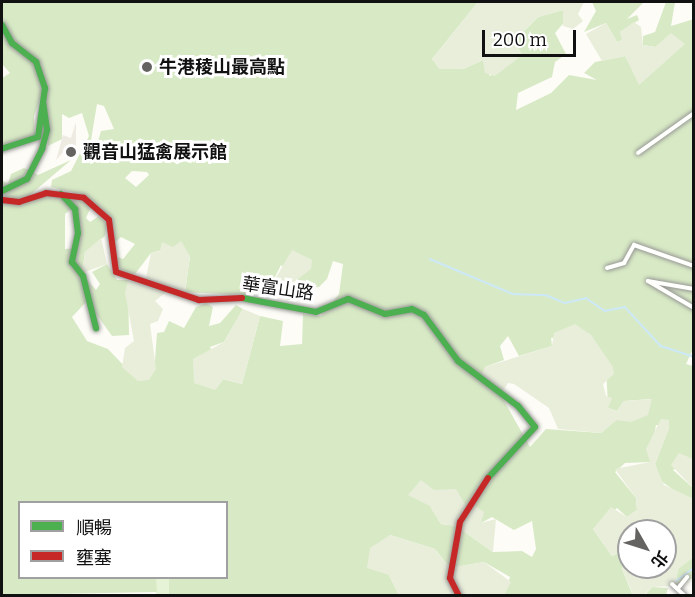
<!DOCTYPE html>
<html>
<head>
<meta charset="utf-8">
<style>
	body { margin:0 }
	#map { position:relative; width:695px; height:597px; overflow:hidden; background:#fdfcf7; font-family:Bitter,"Noto Sans TC",serif }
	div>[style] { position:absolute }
	.green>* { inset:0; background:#e7f3d7; transform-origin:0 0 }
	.forest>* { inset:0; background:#d8eac5 }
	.cemetery>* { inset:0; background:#e9eedb }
	.plaza>* { inset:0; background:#edebe2 }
	.stream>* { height:1.5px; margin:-0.75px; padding:0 0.75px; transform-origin:0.75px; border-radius:0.75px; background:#cde8f7 }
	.roads { filter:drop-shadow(0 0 2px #979795) drop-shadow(0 0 2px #979795) }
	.street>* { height:4px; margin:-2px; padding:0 2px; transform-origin:2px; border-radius:2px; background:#fffffe }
	.fast>* { height:6px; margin:-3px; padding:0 3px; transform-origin:3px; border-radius:3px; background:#4caf50 }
	.jam>* { height:6px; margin:-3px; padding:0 3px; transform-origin:3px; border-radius:3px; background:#c62828 }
	.dots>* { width:16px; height:16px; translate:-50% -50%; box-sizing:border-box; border:3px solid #fff; border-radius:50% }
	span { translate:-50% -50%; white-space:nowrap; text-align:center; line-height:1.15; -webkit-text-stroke:6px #fff; paint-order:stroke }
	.poi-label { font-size:18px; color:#111; font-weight:700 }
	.left { translate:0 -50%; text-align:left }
	.street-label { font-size:18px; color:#111 }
	.frame { position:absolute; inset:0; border:3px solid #111; pointer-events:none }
	.legend { position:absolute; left:18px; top:501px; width:210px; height:78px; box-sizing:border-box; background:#fff; border:2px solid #a0a0a0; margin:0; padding:8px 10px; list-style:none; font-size:18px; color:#111 }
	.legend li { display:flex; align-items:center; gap:12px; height:30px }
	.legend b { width:30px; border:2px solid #a0a0a0 }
	.north { position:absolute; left:617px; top:519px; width:60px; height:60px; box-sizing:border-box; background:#fff; border:2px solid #a0a0a0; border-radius:50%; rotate:129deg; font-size:16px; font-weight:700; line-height:24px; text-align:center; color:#111 }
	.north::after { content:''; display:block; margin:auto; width:21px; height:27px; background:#646362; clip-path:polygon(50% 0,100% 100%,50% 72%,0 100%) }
	.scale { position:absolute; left:482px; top:30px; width:94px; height:27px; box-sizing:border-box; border:3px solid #111; border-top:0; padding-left:8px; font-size:18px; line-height:21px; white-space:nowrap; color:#111; -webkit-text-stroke:4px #fff; paint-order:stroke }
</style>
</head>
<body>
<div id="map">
	<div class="green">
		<div style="left:156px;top:578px;width:13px;height:18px"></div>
	</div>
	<div class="forest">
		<div style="clip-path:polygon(evenodd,2px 2px,478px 2px,432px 59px,463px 69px,483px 60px,490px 76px,522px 55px,514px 41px,538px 17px,563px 10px,567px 19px,555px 33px,566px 54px,555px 62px,552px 77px,518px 93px,516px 110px,551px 93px,569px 75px,597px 80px,584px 73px,595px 62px,625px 56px,637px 73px,655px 47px,643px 45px,643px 36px,655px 32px,666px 2px,675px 2px,671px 26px,694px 19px,694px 347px,686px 364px,693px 366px,694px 459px,673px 470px,693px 488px,693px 499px,690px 502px,661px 481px,655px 464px,669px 428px,656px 425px,650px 462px,625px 463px,615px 472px,636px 498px,637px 510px,627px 517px,617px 508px,593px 529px,612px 556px,629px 548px,622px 569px,633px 596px,504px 595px,510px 577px,484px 562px,450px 568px,435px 549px,390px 535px,389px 575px,399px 595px,169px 595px,169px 578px,226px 578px,226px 502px,20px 502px,20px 578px,156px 578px,157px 592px,2px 595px,2px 180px,8px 184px,11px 174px,24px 168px,38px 175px,71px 160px,23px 201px,45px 195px,74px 197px,75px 193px,51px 187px,52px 180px,71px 171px,89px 136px,82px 113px,69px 118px,62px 114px,62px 139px,48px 146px,45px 85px,34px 116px,35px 135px,6px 145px,2px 158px,2px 78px,10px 73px,2px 64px,2px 2px,97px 104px,104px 106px,114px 129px,101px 131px,93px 159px,88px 158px,97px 104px,2px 2px,132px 171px,147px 172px,149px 175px,136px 187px,125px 178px,132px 171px,2px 2px,93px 202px,110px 218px,110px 247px,121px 237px,135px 244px,123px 259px,113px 255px,123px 274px,135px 274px,151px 253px,173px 247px,190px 256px,185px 292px,245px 295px,249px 282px,268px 291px,281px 265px,298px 281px,277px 295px,289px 300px,298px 289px,319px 287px,327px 279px,333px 261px,343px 264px,339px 294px,321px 316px,303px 314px,302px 344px,280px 346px,283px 321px,260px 316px,242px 384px,223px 379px,210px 347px,224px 342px,243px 309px,236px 305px,220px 323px,209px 326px,213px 307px,206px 303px,196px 307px,184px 328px,169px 321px,164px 332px,157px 333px,155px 360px,128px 370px,108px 349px,87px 341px,72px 317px,87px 301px,112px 336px,129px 335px,128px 280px,117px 280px,107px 264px,92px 272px,100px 284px,96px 290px,82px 273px,85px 252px,105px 236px,107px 224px,99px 216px,90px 222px,86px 218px,93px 202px,2px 2px,75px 206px,81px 232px,76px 248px,65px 249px,65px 214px,75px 206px,2px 2px,591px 335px,606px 364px,608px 408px,617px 411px,624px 401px,651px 399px,648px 409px,616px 420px,601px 433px,546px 429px,530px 447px,485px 367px,504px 360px,500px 346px,508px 336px,519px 356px,552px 346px,551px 338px,591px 335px,2px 2px,430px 506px,467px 508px,481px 523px,492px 517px,514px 530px,532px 521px,536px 549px,532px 557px,522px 551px,493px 552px,456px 526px,441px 524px,430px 506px)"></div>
		<div style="clip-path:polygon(592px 2px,644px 2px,627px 19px,637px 15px,639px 20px,620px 32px,623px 40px,617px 42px,606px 23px,584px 32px,596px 11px)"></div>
		<div style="clip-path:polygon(693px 557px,693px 578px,675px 586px,678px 569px)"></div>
		<div style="clip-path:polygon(652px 587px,668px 588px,666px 595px,644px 596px)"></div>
	</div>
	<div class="cemetery">
		<div style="clip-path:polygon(478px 2px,584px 2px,578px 14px,583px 21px,573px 29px,563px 26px,563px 10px,538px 17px,514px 41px,522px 55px,495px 76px,485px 73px,483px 60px,463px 69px,439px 69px,432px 59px)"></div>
		<div style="clip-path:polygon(634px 22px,641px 27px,643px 45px,655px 47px,671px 33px,685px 44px,639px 85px,625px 56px,602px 61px,586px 34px,606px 23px,617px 42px,622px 40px,620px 32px)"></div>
		<div style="clip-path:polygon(101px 238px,107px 264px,82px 273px,85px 252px)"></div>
		<div style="clip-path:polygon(181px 241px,190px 256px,185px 292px,146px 278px,151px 253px,160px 251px,162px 242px,173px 247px)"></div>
		<div style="clip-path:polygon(292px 250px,312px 260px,311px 269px,277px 295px,268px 291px)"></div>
		<div style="clip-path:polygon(128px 280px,166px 292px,155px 301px,163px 309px,158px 321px,150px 324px,156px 369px,149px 380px,138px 381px,122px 367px,125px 348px,134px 341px,125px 293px)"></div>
		<div style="clip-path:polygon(243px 309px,260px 316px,242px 384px,224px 379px,215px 390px,194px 383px,193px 359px,224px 342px)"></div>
		<div style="clip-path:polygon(575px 324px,591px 335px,613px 367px,614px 374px,603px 384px,606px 396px,612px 398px,608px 408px,617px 411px,624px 401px,652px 399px,648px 415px,631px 422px,616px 420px,601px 433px,558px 429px,549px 408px,514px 384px,508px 383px,501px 394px,482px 374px,485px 367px,552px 346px,554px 333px)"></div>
		<div style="clip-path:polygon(661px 419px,669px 420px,669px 428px,655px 464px,664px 485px,694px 499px,693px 557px,678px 569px,675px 586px,652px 587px,644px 595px,633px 595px,622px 569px,629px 561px,629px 567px,665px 567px,665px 531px,629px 531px,629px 548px,612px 556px,593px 529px,611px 507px,627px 517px,637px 510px,636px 498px,615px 469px,650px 462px,646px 449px)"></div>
		<div style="clip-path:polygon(679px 453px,693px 459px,693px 488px,671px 465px)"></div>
		<div style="clip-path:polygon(421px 480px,434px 490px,456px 489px,467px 508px,473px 504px,484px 512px,481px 523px,496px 519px,493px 552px,456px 526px,441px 524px,430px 506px,408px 495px)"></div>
		<div style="clip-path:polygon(390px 535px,435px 549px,450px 568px,484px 562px,511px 582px,504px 595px,399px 595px,389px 575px,367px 568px,370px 548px)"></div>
	</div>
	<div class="plaza">
		<div style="clip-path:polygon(76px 122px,76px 149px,69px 146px,56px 160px,63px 135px,71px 138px)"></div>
	</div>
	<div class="stream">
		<div style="left:430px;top:259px;width:90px;rotate:22.9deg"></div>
		<div style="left:513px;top:294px;width:33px;rotate:2deg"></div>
		<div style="left:546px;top:295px;width:21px;rotate:23deg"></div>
		<div style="left:565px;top:303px;width:22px;rotate:-13deg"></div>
		<div style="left:586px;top:298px;width:23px;rotate:34deg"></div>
		<div style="left:605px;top:311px;width:20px;rotate:-11deg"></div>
		<div style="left:625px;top:307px;width:53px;rotate:47.3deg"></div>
		<div style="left:661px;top:346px;width:35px;rotate:18deg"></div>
		<div style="left:676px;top:581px;width:22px;rotate:-36deg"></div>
	</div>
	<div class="roads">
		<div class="street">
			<div style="left:638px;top:153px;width:69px;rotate:-35.5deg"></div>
			<div style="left:607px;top:268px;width:18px;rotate:-16deg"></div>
			<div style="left:624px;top:263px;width:21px;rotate:-61deg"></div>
			<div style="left:634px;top:245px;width:64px;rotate:19.3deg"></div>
			<div style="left:694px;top:289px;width:47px;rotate:-170.1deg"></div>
			<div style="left:648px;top:281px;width:53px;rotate:30.4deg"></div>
			<div style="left:672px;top:584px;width:18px;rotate:43deg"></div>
			<div style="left:679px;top:587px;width:13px;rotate:-51deg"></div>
		</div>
		<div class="fast">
			<div style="left:2px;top:25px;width:21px;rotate:61deg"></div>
			<div style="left:12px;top:43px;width:31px;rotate:38deg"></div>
			<div style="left:36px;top:62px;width:28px;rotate:71deg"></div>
			<div style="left:45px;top:88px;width:49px;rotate:98.1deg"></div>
			<div style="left:38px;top:137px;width:38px;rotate:162deg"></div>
			<div style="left:2px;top:191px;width:28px;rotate:-26deg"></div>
			<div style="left:27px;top:179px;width:34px;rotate:-63deg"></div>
			<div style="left:42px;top:149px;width:20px;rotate:-75deg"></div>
			<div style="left:47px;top:130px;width:27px;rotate:-98deg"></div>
			<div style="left:61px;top:194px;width:21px;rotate:47deg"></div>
			<div style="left:75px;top:209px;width:24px;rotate:83deg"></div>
			<div style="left:78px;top:233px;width:30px;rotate:102deg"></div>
			<div style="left:72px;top:262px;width:18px;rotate:52deg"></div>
			<div style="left:83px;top:276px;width:54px;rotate:76deg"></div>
			<div style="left:242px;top:298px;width:75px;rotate:10.7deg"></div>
			<div style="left:316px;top:312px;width:35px;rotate:-22deg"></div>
			<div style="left:348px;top:299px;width:40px;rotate:22deg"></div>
			<div style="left:385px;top:314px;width:27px;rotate:-10deg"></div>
			<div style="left:412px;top:309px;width:13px;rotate:27deg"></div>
			<div style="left:424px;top:315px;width:57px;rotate:53.5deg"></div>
			<div style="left:458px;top:361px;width:75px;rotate:36.9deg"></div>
			<div style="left:518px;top:406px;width:27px;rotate:51deg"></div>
			<div style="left:535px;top:427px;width:69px;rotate:132.7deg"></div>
		</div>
		<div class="jam">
			<div style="left:2px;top:200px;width:17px;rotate:7deg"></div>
			<div style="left:19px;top:202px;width:28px;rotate:-18deg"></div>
			<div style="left:46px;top:193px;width:38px;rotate:7deg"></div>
			<div style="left:84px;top:198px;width:33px;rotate:41deg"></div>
			<div style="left:109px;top:220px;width:52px;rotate:82.3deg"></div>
			<div style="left:116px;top:272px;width:88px;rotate:18.6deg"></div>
			<div style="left:199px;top:300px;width:43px;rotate:-2.7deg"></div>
			<div style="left:459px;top:596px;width:20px;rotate:-117deg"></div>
			<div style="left:450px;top:578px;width:57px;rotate:-79.9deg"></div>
			<div style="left:460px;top:522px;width:52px;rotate:-57.5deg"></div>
		</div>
	</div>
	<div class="dots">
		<div style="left:147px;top:67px;background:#646362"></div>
		<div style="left:71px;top:152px;background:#646362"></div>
	</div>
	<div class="poi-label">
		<span class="left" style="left:159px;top:67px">牛港稜山最高點</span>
		<span class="left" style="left:83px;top:152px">觀音山猛禽展示館</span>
	</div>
	<div class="street-label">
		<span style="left:278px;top:289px;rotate:8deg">華富山路</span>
	</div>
	<div class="frame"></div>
	<ul class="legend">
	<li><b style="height:8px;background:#4caf50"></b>順暢</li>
	<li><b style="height:8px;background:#c62828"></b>壅塞</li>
	</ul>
	<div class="north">北</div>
	<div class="scale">200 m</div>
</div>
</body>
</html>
